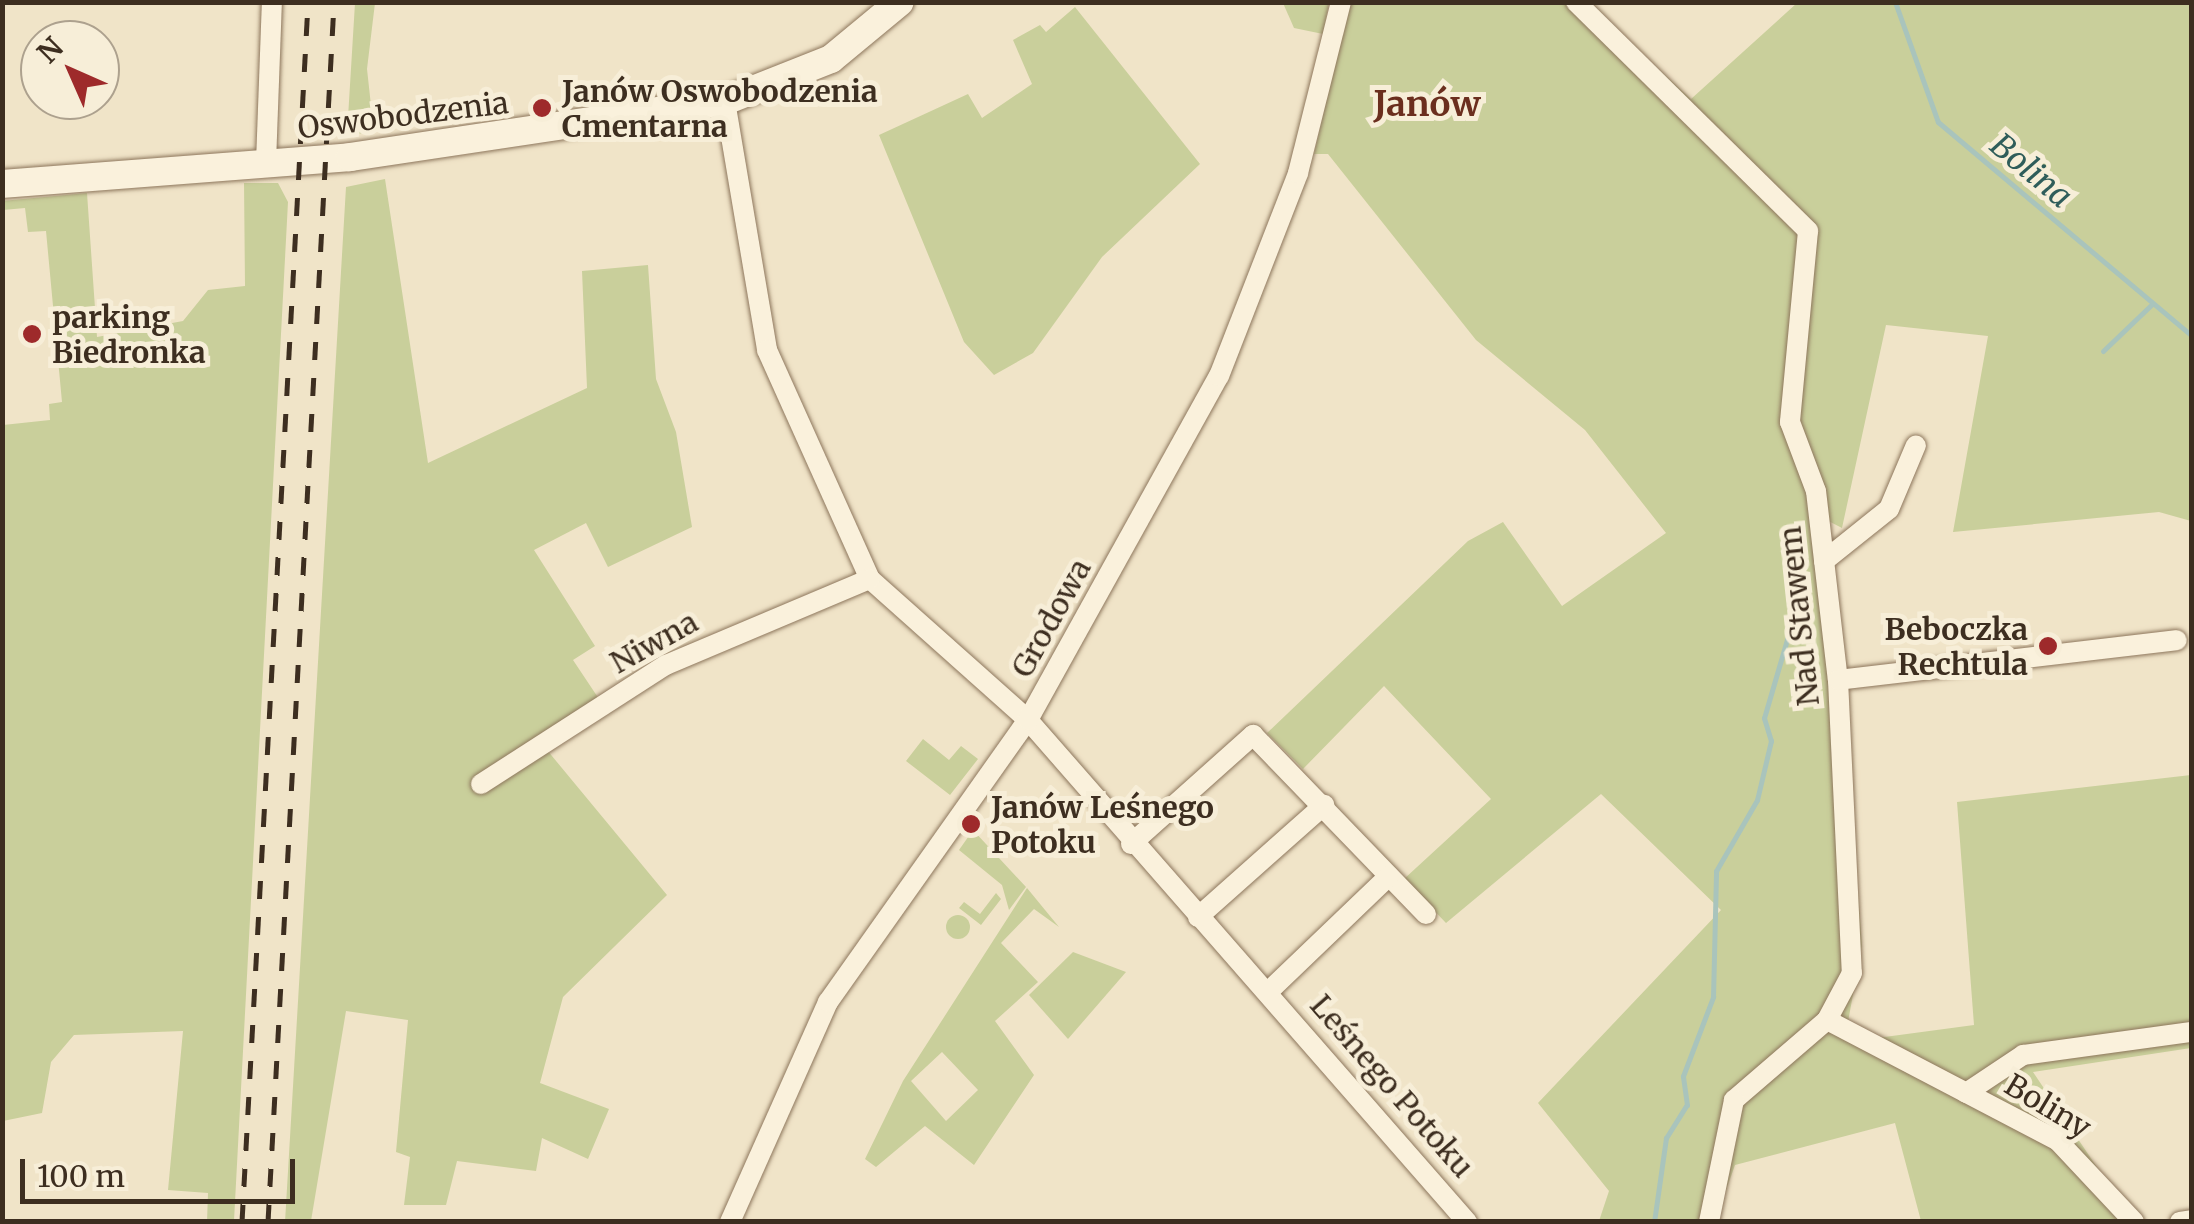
<!DOCTYPE html>
<html>
<head>
<meta charset="utf-8">
<style>
	body { margin:0 }
	#map { position:relative; width:2194px; height:1224px; overflow:hidden; background:#f0e4c8; font-family:Merriweather,serif }
	div>[style] { position:absolute }
	.green>* { inset:0; background:#c9cf9b }
	.round { border-radius:50% }
	.stream>* { height:5px; margin:-2.5px; padding:0 2.5px; transform-origin:2.5px; border-radius:2.5px; background:#a9c4bc }
	.roads { filter:drop-shadow(0 0 2px #8d765c) drop-shadow(0 0 2px #8d765c) }
	.street>* { height:20px; margin:-10px; padding:0 10px; transform-origin:10px; border-radius:10px; background:#faf1dc }
	.secondary>* { height:28px; margin:-14px; padding:0 14px; transform-origin:14px; border-radius:14px; background:#faf1dc }
	.rail>* { height:5px; margin-top:-2.5px; transform-origin:0; background:repeating-linear-gradient(90deg,#3d2e20 0 18px,transparent 0 36px) }
	.dots>* { width:28px; height:28px; translate:-50% -50%; box-sizing:border-box; border:5px solid #f7eed8; border-radius:50% }
	span { translate:-50% -50%; white-space:nowrap; text-align:center; line-height:1.15; -webkit-text-stroke:10px #f7eed8; paint-order:stroke }
	.poi-label { font-size:30px; color:#3d2e20; font-weight:700 }
	.left { translate:0 -50%; text-align:left }
	.right { translate:-100% -50%; text-align:right }
	.street-label { font-size:30px; color:#3d2e20 }
	.water-label { font-size:32px; color:#2f5d5a; font-style:italic }
	.quarter-label { font-size:35px; color:#6b2e1e; font-weight:700 }
	.frame { position:absolute; inset:0; border:5px solid #3d2e20; pointer-events:none }
	.north { position:absolute; left:20px; top:20px; width:100px; height:100px; box-sizing:border-box; background:#f7eed8; border:2px solid #ada18e; border-radius:50%; rotate:315deg; font-size:28px; font-weight:700; line-height:40px; text-align:center; color:#3d2e20 }
	.north::after { content:''; display:block; margin:auto; width:35px; height:45px; background:#9e2a2b; clip-path:polygon(50% 0,100% 100%,50% 72%,0 100%) }
	.scale { position:absolute; left:20px; top:1159px; width:275px; height:45px; box-sizing:border-box; border:5px solid #3d2e20; border-top:0; padding-left:12px; font-size:30px; line-height:35px; white-space:nowrap; color:#3d2e20; -webkit-text-stroke:8px #f7eed8; paint-order:stroke }
</style>
</head>
<body>
<div id="map">
	<div class="green">
		<div style="clip-path:polygon(355px 3px,375px 3px,367px 69px,374px 133px,347px 134px)"></div>
		<div style="clip-path:polygon(1283px 3px,1329px 3px,1323px 34px,1294px 28px)"></div>
		<div style="clip-path:polygon(1349px 3px,1586px 3px,1691px 99px,1797px 3px,2191px 3px,2191px 521px,2159px 512px,1953px 532px,1988px 336px,1886px 325px,1842px 528px,1811px 512px,1834px 566px,1862px 945px,1848px 1022px,1877px 1038px,1974px 1025px,1957px 802px,2191px 775px,2191px 1048px,2033px 1072px,2133px 1221px,1921px 1221px,1895px 1123px,1735px 1165px,1715px 1221px,1599px 1221px,1609px 1191px,1538px 1103px,1721px 910px,1601px 794px,1446px 923px,1404px 879px,1491px 799px,1384px 686px,1303px 769px,1267px 733px,1468px 541px,1503px 522px,1562px 606px,1666px 533px,1585px 430px,1476px 340px,1328px 154px,1314px 154px)"></div>
		<div style="clip-path:polygon(1075px 7px,1200px 164px,1102px 257px,1033px 353px,994px 375px,964px 342px,879px 135px,968px 94px,982px 118px,1032px 84px,1013px 40px,1040px 25px,1046px 32px)"></div>
		<div style="clip-path:polygon(385px 179px,428px 463px,587px 388px,582px 271px,648px 265px,656px 379px,676px 432px,692px 527px,608px 567px,586px 523px,534px 550px,595px 646px,573px 660px,599px 699px,547px 750px,667px 895px,563px 997px,540px 1083px,609px 1109px,588px 1159px,542px 1138px,536px 1171px,457px 1161px,446px 1205px,404px 1205px,410px 1157px,396px 1152px,408px 1020px,346px 1011px,311px 1221px,285px 1222px,346px 187px)"></div>
		<div style="clip-path:polygon(244px 183px,278px 183px,288px 202px,234px 1221px,207px 1222px,208px 1193px,168px 1190px,183px 1031px,74px 1035px,51px 1062px,42px 1113px,3px 1121px,3px 425px,50px 420px,49px 404px,62px 402px,46px 231px,28px 232px,25px 208px,3px 210px,2px 201px,87px 193px,97px 337px,183px 321px,208px 290px,245px 286px)"></div>
		<div style="clip-path:polygon(923px 739px,949px 760px,961px 746px,978px 759px,950px 795px,906px 761px)"></div>
		<div style="clip-path:polygon(973px 830px,1026px 887px,1009px 910px,1002px 885px,959px 850px)"></div>
		<div style="clip-path:polygon(evenodd,1027px 888px,1059px 927px,1034px 909px,1001px 943px,1038px 982px,995px 1021px,1034px 1075px,974px 1165px,925px 1126px,876px 1167px,865px 1159px,903px 1081px,1027px 888px,942px 1052px,978px 1090px,946px 1121px,911px 1081px,942px 1052px)"></div>
		<div style="clip-path:polygon(996px 893px,1001px 899px,981px 925px,959px 908px,964px 902px,980px 914px)"></div>
		<div class="round" style="left:946px;top:915px;width:24px;height:24px"></div>
		<div style="clip-path:polygon(1073px 952px,1126px 972px,1068px 1039px,1029px 995px)"></div>
	</div>
	<div class="stream">
		<div style="left:1895px;top:2px;width:127px;rotate:70.3deg"></div>
		<div style="left:1938px;top:122px;width:332px;rotate:40.1deg"></div>
		<div style="left:2103px;top:351px;width:68px;rotate:-43.8deg"></div>
		<div style="left:1654px;top:1222px;width:85px;rotate:-81.9deg"></div>
		<div style="left:1666px;top:1138px;width:39px;rotate:-58deg"></div>
		<div style="left:1687px;top:1105px;width:29px;rotate:-98deg"></div>
		<div style="left:1683px;top:1076px;width:85px;rotate:-69.2deg"></div>
		<div style="left:1713px;top:997px;width:126px;rotate:-88.6deg"></div>
		<div style="left:1716px;top:871px;width:82px;rotate:-60deg"></div>
		<div style="left:1757px;top:800px;width:61px;rotate:-76.7deg"></div>
		<div style="left:1771px;top:741px;width:24px;rotate:-107deg"></div>
		<div style="left:1764px;top:718px;width:125px;rotate:-73.7deg"></div>
	</div>
	<div class="roads">
		<div class="street">
			<div style="left:1576px;top:2px;width:326px;rotate:44.6deg"></div>
			<div style="left:1808px;top:231px;width:192px;rotate:95.4deg"></div>
			<div style="left:1790px;top:422px;width:74px;rotate:69.4deg"></div>
			<div style="left:1816px;top:491px;width:190px;rotate:83.4deg"></div>
			<div style="left:1838px;top:680px;width:293px;rotate:87.3deg"></div>
			<div style="left:1852px;top:973px;width:53px;rotate:118deg"></div>
			<div style="left:1827px;top:1020px;width:123px;rotate:139.3deg"></div>
			<div style="left:1734px;top:1100px;width:125px;rotate:101.6deg"></div>
			<div style="left:725px;top:101px;width:253px;rotate:80.4deg"></div>
			<div style="left:767px;top:350px;width:251px;rotate:65.8deg"></div>
			<div style="left:870px;top:579px;width:212px;rotate:41.7deg"></div>
			<div style="left:1028px;top:720px;width:667px;rotate:48.83deg"></div>
			<div style="left:266px;top:163px;width:161px;rotate:-87.9deg"></div>
			<div style="left:1824px;top:561px;width:83px;rotate:-38.7deg"></div>
			<div style="left:1889px;top:509px;width:69px;rotate:-67.1deg"></div>
			<div style="left:1838px;top:680px;width:341px;rotate:-6.7deg"></div>
			<div style="left:481px;top:784px;width:220px;rotate:-32.8deg"></div>
			<div style="left:666px;top:665px;width:221px;rotate:-22.9deg"></div>
			<div style="left:1131px;top:844px;width:164px;rotate:-41.8deg"></div>
			<div style="left:1253px;top:735px;width:249px;rotate:46deg"></div>
			<div style="left:1198px;top:917px;width:169px;rotate:-41.6deg"></div>
			<div style="left:1269px;top:991px;width:166px;rotate:-43.8deg"></div>
			<div style="left:1827px;top:1020px;width:261px;rotate:27.6deg"></div>
			<div style="left:2058px;top:1141px;width:111px;rotate:46.8deg"></div>
			<div style="left:1966px;top:1093px;width:69px;rotate:-33.7deg"></div>
			<div style="left:2023px;top:1055px;width:171px;rotate:-7.8deg"></div>
			<div style="left:730px;top:1222px;width:241px;rotate:-66deg"></div>
			<div style="left:828px;top:1002px;width:346px;rotate:-54.7deg"></div>
			<div style="left:1028px;top:720px;width:393px;rotate:-61deg"></div>
			<div style="left:1219px;top:376px;width:218px;rotate:-68.7deg"></div>
			<div style="left:1298px;top:173px;width:176px;rotate:-75.9deg"></div>
			<div style="left:2180px;top:1222px;width:12px;rotate:-9deg"></div>
		</div>
		<div class="secondary">
			<div style="left:2px;top:184px;width:349px;rotate:-4.4deg"></div>
			<div style="left:350px;top:157px;width:379px;rotate:-8.5deg"></div>
			<div style="left:725px;top:101px;width:114px;rotate:-21.6deg"></div>
			<div style="left:831px;top:59px;width:89px;rotate:-39.6deg"></div>
		</div>
	</div>
	<div class="rail">
		<div style="left:242px;top:1222px;width:1222px;rotate:-86.9deg"></div>
		<div style="left:268px;top:1222px;width:1222px;rotate:-86.9deg"></div>
	</div>
	<div class="dots">
		<div style="left:542px;top:108px;background:#9e2a2b"></div>
		<div style="left:32px;top:334px;background:#9e2a2b"></div>
		<div style="left:2048px;top:646px;background:#9e2a2b"></div>
		<div style="left:971px;top:824px;background:#9e2a2b"></div>
	</div>
	<div class="poi-label">
		<span class="left" style="left:562px;top:108px">Janów Oswobodzenia<br>Cmentarna</span>
		<span class="left" style="left:52px;top:334px">parking<br>Biedronka</span>
		<span class="right" style="left:2028px;top:646px">Beboczka<br>Rechtula</span>
		<span class="left" style="left:991px;top:824px">Janów Leśnego<br>Potoku</span>
	</div>
	<div class="street-label">
		<span style="left:403px;top:115px;rotate:-7deg">Oswobodzenia</span>
		<span style="left:1799px;top:616px;rotate:-96deg">Nad Stawem</span>
		<span style="left:1051px;top:618px;rotate:-61deg">Grodowa</span>
		<span style="left:654px;top:642px;rotate:-29deg">Niwna</span>
		<span style="left:1392px;top:1086px;rotate:49deg">Leśnego Potoku</span>
		<span style="left:2048px;top:1106px;rotate:31deg">Boliny</span>
	</div>
	<div class="water-label">
		<span style="left:2031px;top:171px;rotate:40deg">Bolina</span>
	</div>
	<div class="quarter-label">
		<span style="left:1427px;top:104px">Janów</span>
	</div>
	<div class="frame"></div>
	<div class="north">N</div>
	<div class="scale">100 m</div>
</div>
</body>
</html>
